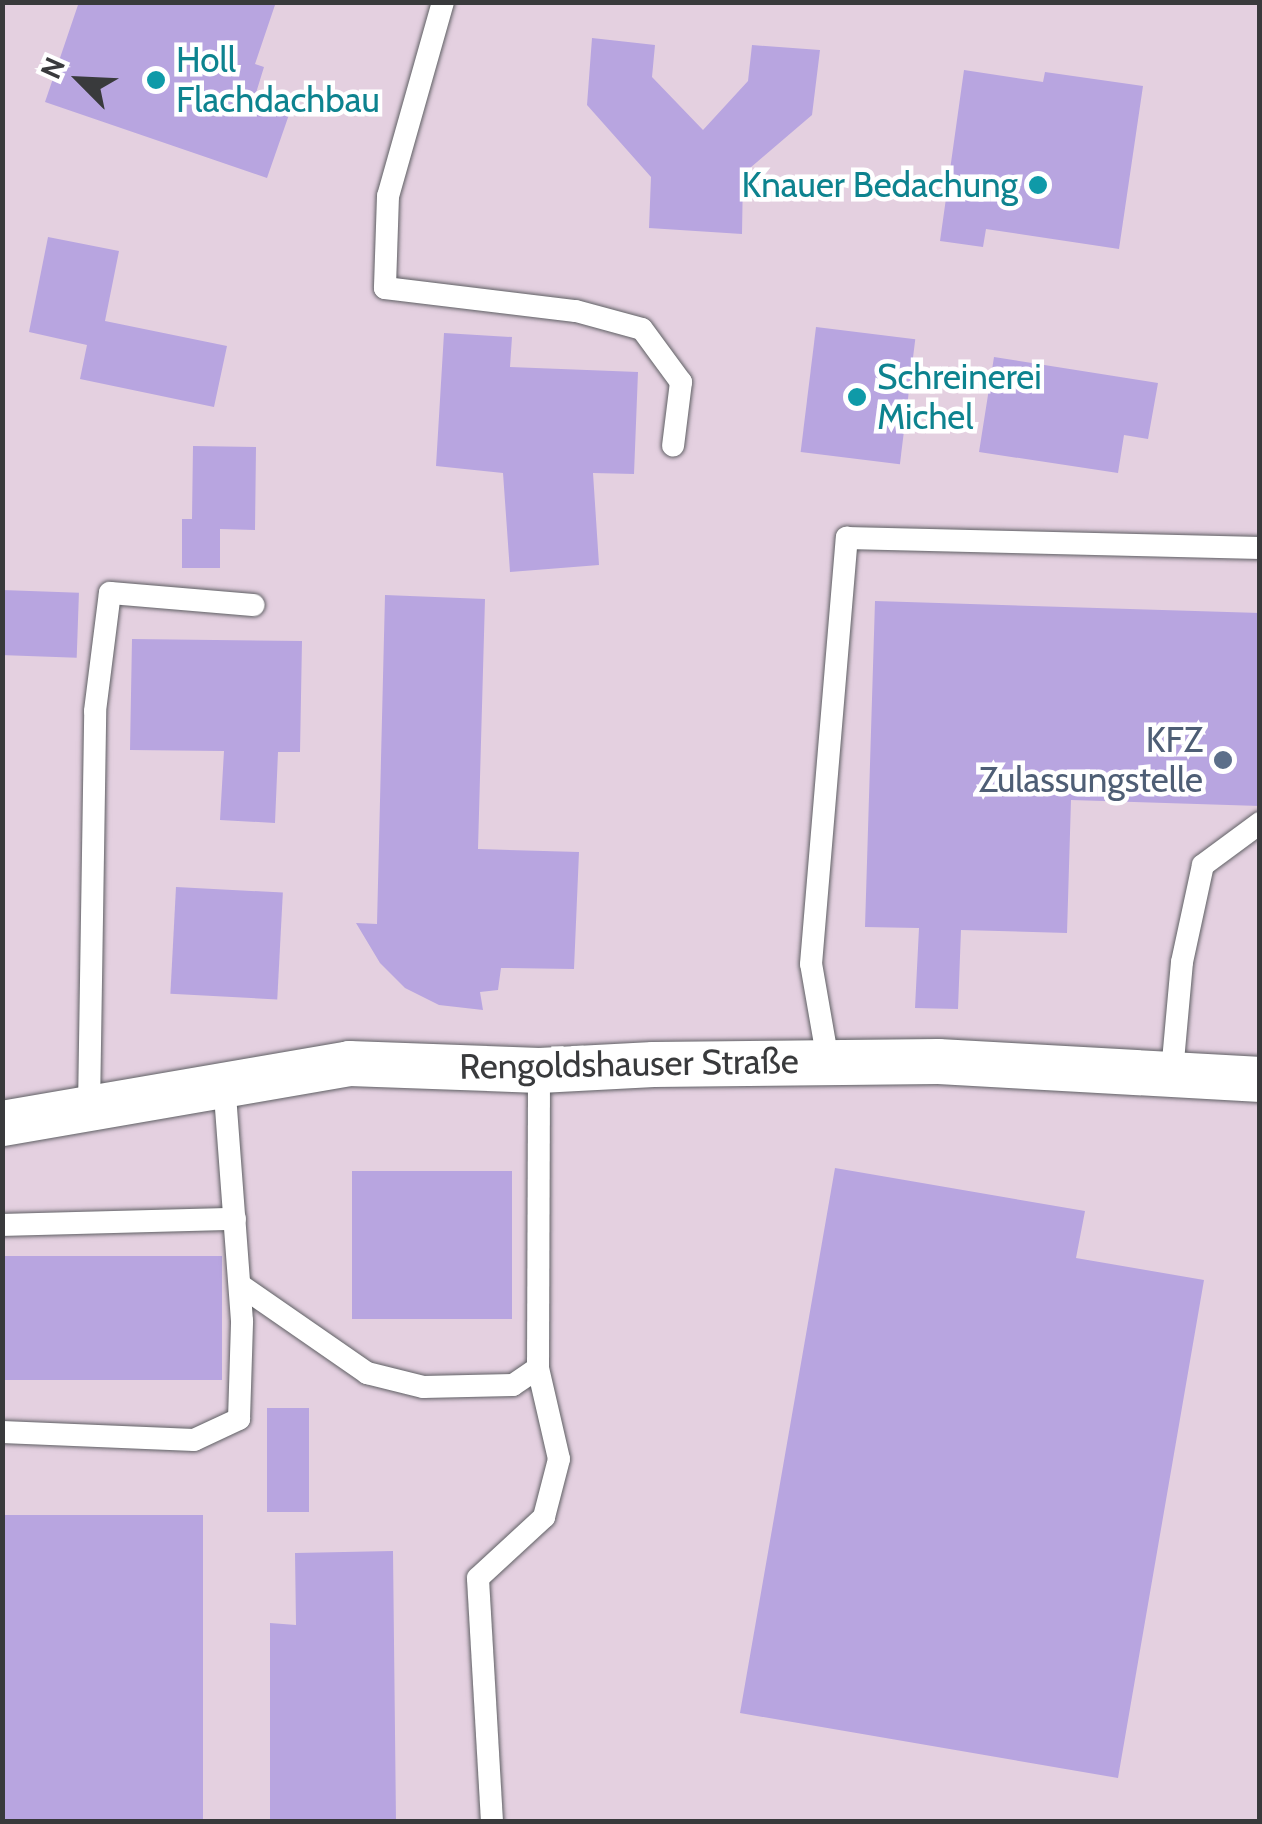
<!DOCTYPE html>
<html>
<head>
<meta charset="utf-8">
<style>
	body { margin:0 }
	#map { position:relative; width:1262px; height:1824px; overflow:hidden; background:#dfe1e5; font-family:Cabin,sans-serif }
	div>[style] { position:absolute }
	.commercial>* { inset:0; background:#e4d0e0; transform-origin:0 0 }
	.building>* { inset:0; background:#b8a5e0; transform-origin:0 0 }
	.roads { filter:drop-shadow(0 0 2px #5f6064) drop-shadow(0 0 2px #5f6064) }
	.service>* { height:22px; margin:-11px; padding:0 11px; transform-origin:11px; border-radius:11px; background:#fff }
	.minor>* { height:45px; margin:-22.5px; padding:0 22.5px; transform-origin:22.5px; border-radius:22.5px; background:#fff }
	.dots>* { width:28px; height:28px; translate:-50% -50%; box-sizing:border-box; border:5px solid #fff; border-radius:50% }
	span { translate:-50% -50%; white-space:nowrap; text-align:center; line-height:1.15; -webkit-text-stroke:9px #fff; paint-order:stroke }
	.culture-label { font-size:35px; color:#0d838f }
	.left { translate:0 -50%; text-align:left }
	.right { translate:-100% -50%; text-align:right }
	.service-label { font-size:35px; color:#4e5e75 }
	.street-label { font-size:35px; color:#393a3c }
	.frame { position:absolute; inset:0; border:5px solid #393a3c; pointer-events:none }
	.north { position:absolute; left:30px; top:30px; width:100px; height:100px; -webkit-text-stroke:8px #fff; paint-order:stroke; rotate:294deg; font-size:28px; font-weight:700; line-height:40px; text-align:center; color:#393a3c }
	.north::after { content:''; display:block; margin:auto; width:35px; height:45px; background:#393a3c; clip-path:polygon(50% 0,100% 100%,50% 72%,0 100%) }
</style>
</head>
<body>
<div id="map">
	<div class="commercial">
		<div style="left:3px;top:3px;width:1256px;height:1818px"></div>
	</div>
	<div class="building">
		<div style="clip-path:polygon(79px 2px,276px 2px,255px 64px,264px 67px,256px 93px,292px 106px,267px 178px,45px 102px)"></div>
		<div style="clip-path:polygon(592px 38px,655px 45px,652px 77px,703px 130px,748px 81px,752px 45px,820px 50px,812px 115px,743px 174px,742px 234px,649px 228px,651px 177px,587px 105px)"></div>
		<div style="clip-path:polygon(964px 70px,1043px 82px,1045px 72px,1143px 86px,1119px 249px,986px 229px,983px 247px,940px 241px)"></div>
		<div style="clip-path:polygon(48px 237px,119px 251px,105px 321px,227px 346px,214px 407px,80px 379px,87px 345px,29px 332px)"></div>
		<div style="left:816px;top:327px;width:100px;height:126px;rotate:7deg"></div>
		<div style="clip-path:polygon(444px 333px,512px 337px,510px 367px,638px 372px,634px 474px,593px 473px,599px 565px,510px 572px,503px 473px,436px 466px)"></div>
		<div style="clip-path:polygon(994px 357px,1158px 383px,1148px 439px,1124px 435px,1118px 473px,979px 452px)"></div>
		<div style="clip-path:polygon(193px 446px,256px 447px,255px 530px,220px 529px,220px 568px,182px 568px,182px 519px,192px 519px)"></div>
		<div style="left:2px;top:590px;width:77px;height:65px;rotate:2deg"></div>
		<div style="clip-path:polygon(385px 595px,485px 599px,478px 849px,579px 852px,574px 969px,501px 968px,498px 990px,480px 992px,483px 1010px,439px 1005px,405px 988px,380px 963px,356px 923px,377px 924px)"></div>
		<div style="clip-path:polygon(875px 601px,1260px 613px,1260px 806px,1071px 800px,1067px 933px,961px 930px,958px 1009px,915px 1008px,919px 928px,865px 927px)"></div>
		<div style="clip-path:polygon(132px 639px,302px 641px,300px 752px,278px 752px,275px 823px,220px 820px,224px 751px,130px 750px)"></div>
		<div style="left:176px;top:887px;width:107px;height:107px;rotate:3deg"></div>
		<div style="clip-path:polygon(835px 1168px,1085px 1211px,1076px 1258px,1204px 1280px,1118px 1778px,740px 1713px)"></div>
		<div style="left:512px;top:1171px;width:148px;height:160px;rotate:90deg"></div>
		<div style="left:2px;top:1256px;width:220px;height:124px"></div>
		<div style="left:267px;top:1408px;width:42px;height:104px"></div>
		<div style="left:2px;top:1515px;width:201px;height:307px"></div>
		<div style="clip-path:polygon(393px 1551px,396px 1822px,270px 1822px,270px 1623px,296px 1625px,295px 1553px)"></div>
	</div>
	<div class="roads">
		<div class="service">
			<div style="left:443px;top:2px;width:202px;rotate:105.8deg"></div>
			<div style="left:388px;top:196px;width:92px;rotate:91.9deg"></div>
			<div style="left:385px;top:288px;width:192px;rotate:6.9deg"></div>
			<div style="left:576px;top:311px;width:68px;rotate:15.3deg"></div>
			<div style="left:642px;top:329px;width:66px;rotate:53.7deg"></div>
			<div style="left:681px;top:382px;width:64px;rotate:97.1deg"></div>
			<div style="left:828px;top:1061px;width:98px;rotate:-99.9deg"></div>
			<div style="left:811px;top:964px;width:428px;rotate:-85.2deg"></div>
			<div style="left:847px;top:538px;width:413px;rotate:1.4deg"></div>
			<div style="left:1172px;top:1072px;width:110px;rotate:-84.8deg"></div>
			<div style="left:1182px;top:962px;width:99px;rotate:-77.8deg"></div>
			<div style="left:1203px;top:865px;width:71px;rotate:-36.4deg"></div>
			<div style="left:89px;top:1108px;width:397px;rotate:-89.1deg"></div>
			<div style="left:95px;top:711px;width:119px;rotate:-82.8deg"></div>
			<div style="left:110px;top:593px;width:144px;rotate:4.8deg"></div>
			<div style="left:2px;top:1225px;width:233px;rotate:-1.5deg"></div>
			<div style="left:240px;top:1285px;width:155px;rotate:34.7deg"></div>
			<div style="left:367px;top:1373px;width:58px;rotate:14deg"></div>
			<div style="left:423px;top:1387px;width:90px;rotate:-1.3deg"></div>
			<div style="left:513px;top:1385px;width:30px;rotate:-34deg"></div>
			<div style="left:538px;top:1368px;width:298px;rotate:-89.8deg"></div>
			<div style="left:2px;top:1432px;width:192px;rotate:2.4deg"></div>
			<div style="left:194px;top:1440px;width:50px;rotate:-25deg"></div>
			<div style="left:239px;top:1419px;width:98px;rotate:-88.2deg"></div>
			<div style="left:242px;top:1321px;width:238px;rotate:-94.3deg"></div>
			<div style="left:492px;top:1822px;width:244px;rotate:-93.3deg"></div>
			<div style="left:478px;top:1578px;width:90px;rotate:-42.7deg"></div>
			<div style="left:544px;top:1517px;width:60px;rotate:-75.5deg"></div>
			<div style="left:559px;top:1459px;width:93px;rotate:-103deg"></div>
		</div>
		<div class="minor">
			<div style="left:2px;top:1123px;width:352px;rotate:-9.8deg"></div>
			<div style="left:349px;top:1063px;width:190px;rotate:2.1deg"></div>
			<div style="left:539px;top:1070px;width:114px;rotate:-3deg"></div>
			<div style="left:653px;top:1064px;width:285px;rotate:-0.6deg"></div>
			<div style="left:938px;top:1061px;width:323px;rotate:3.2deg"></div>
		</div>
	</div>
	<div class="dots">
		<div style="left:156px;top:80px;background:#0f9aa8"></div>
		<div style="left:1038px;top:185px;background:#0f9aa8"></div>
		<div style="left:857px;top:397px;background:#0f9aa8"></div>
		<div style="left:1223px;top:760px;background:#5c6f8a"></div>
	</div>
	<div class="culture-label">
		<span class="left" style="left:176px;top:80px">Holl<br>Flachdachbau</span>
		<span class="right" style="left:1018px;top:185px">Knauer Bedachung</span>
		<span class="left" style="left:877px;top:397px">Schreinerei<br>Michel</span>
	</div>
	<div class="service-label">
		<span class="right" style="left:1203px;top:760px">KFZ<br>Zulassungstelle</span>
	</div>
	<div class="street-label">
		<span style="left:629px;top:1064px;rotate:-1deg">Rengoldshauser Straße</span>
	</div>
	<div class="frame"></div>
	<div class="north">N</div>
</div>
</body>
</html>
